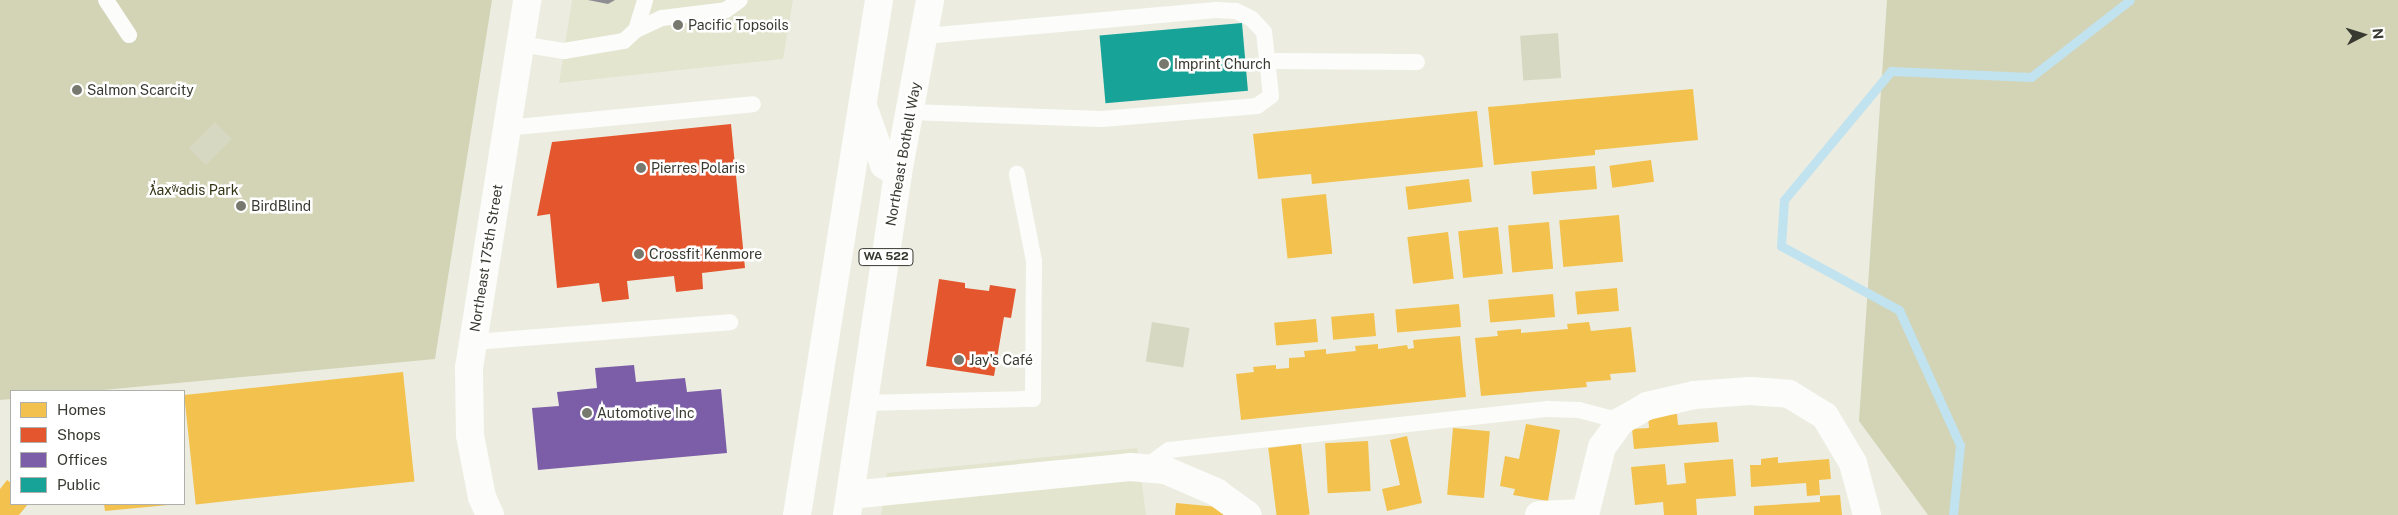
<!DOCTYPE html>
<html>
<head>
<meta charset="utf-8">
<style>
	body { margin:0 }
	#map { position:relative; width:2398px; height:515px; overflow:hidden; background:#ecede0; font-family:"Public Sans",sans-serif }
	div>[style] { position:absolute }
	.built>* { inset:0; background:#e3e5cf }
	.green>* { inset:0; background:#d3d4b6 }
	.homes>* { inset:0; background:#f2c14e; transform-origin:0 0 }
	.shops>* { inset:0; background:#e4572e }
	.offices>* { inset:0; background:#7b5ea7 }
	.public>* { inset:0; background:#17a398; transform-origin:0 0 }
	.industry>* { inset:0; background:#8d8d92 }
	.stream>* { height:9px; margin:-4.5px; padding:0 4.5px; transform-origin:4.5px; border-radius:4.5px; background:#c1e2ef }
	.building>* { inset:0; background:#d6d8c2; transform-origin:0 0 }
	.lane>* { height:16px; margin:-8px; padding:0 8px; transform-origin:8px; border-radius:8px; background:#fcfcfa }
	.street>* { height:28px; margin:-14px; padding:0 14px; transform-origin:14px; border-radius:14px; background:#fcfcfa }
	.secondary>* { height:28px; margin:-14px; padding:0 14px; transform-origin:14px; border-radius:14px; background:#fcfcfa }
	.primary>* { height:28px; margin:-14px; padding:0 14px; transform-origin:14px; border-radius:14px; background:#fcfcfa }
	.dots>* { width:14px; height:14px; translate:-50% -50%; box-sizing:border-box; border:2px solid #fff; border-radius:50% }
	span { translate:-50% -50%; white-space:nowrap; text-align:center; line-height:1.15; -webkit-text-stroke:5px #fff; paint-order:stroke }
	.shield-label span { padding:1px 4px; background:#fff; border:1px solid; border-radius:4px; -webkit-text-stroke-width:0 }
	.shield-label { font-size:12px; color:#383930; font-weight:700 }
	.poi-label { font-size:14px; color:#383930 }
	.left { translate:0 -50%; text-align:left }
	.street-label { font-size:14px; color:#383930 }
	.park-label { font-size:14px; color:#333413 }
	.legend { position:absolute; left:10px; top:390px; width:175px; height:115px; box-sizing:border-box; background:#fff; border:1px solid #afb0ac; margin:0; padding:6px 9px; list-style:none; font-size:15px; color:#383930 }
	.legend li { display:flex; align-items:center; gap:10px; height:25px }
	.legend b { width:25px; border:1px solid #afb0ac }
	.north { position:absolute; left:2338px; top:10px; width:50px; height:50px; -webkit-text-stroke:4px #fff; paint-order:stroke; rotate:85deg; font-size:14px; font-weight:700; line-height:20px; text-align:center; color:#383930 }
	.north::after { content:''; display:block; margin:auto; width:18px; height:22px; background:#383930; clip-path:polygon(50% 0,100% 100%,50% 72%,0 100%) }
</style>
</head>
<body>
<div id="map">
	<div class="built">
		<div style="clip-path:polygon(572px 0,793px 0,783px 59px,559px 83px)"></div>
		<div style="clip-path:polygon(1137px 448px,1146px 515px,881px 515px,887px 473px)"></div>
	</div>
	<div class="green">
		<div style="clip-path:polygon(0 0,492px 0,435px 359px,92px 391px,11px 391px,11px 399px,0 400px)"></div>
		<div style="clip-path:polygon(1887px 0,2398px 0,2398px 515px,1928px 515px,1859px 421px)"></div>
	</div>
	<div class="homes">
		<div style="clip-path:polygon(1693px 89px,1698px 140px,1595px 150px,1595px 155px,1494px 165px,1488px 107px)"></div>
		<div style="clip-path:polygon(1477px 111px,1483px 167px,1312px 184px,1311px 174px,1258px 179px,1253px 134px)"></div>
		<div style="left:1651px;top:160px;width:22px;height:42px;rotate:82deg"></div>
		<div style="left:1595px;top:166px;width:23px;height:64px;rotate:85deg"></div>
		<div style="left:1469px;top:179px;width:23px;height:64px;rotate:83deg"></div>
		<div style="left:1326px;top:194px;width:60px;height:45px;rotate:84deg"></div>
		<div style="left:1619px;top:215px;width:47px;height:60px;rotate:85deg"></div>
		<div style="left:1549px;top:222px;width:47px;height:41px;rotate:85deg"></div>
		<div style="left:1498px;top:227px;width:47px;height:40px;rotate:84deg"></div>
		<div style="left:1448px;top:232px;width:47px;height:41px;rotate:83deg"></div>
		<div style="left:1617px;top:288px;width:23px;height:42px;rotate:85deg"></div>
		<div style="left:1553px;top:294px;width:23px;height:65px;rotate:85deg"></div>
		<div style="left:1459px;top:304px;width:23px;height:64px;rotate:85deg"></div>
		<div style="left:1374px;top:313px;width:23px;height:43px;rotate:85deg"></div>
		<div style="left:1316px;top:319px;width:23px;height:42px;rotate:85deg"></div>
		<div style="clip-path:polygon(1589px 322px,1591px 331px,1631px 327px,1636px 372px,1610px 374px,1611px 380px,1586px 382px,1587px 387px,1481px 396px,1475px 338px,1498px 336px,1497px 331px,1521px 329px,1521px 333px,1568px 329px,1567px 324px)"></div>
		<div style="clip-path:polygon(1460px 336px,1466px 397px,1241px 420px,1236px 374px,1254px 372px,1253px 367px,1276px 365px,1276px 369px,1289px 368px,1289px 358px,1305px 357px,1304px 351px,1326px 349px,1326px 354px,1356px 351px,1355px 346px,1378px 344px,1378px 349px,1407px 345px,1408px 349px,1414px 348px,1413px 340px)"></div>
		<div style="left:403px;top:372px;width:110px;height:220px;rotate:84deg"></div>
		<div style="clip-path:polygon(1677px 414px,1678px 425px,1717px 422px,1719px 442px,1634px 449px,1632px 429px,1649px 428px,1648px 416px)"></div>
		<div style="clip-path:polygon(1526px 424px,1560px 430px,1548px 501px,1513px 495px,1515px 489px,1500px 486px,1505px 456px,1519px 459px)"></div>
		<div style="left:1453px;top:428px;width:37px;height:67px;rotate:5deg"></div>
		<div style="clip-path:polygon(1407px 436px,1422px 503px,1387px 511px,1382px 489px,1400px 485px,1390px 440px)"></div>
		<div style="left:1368px;top:441px;width:50px;height:43px;rotate:87deg"></div>
		<div style="left:1301px;top:444px;width:71px;height:33px;rotate:83deg"></div>
		<div style="clip-path:polygon(1778px 457px,1778px 463px,1829px 459px,1831px 479px,1819px 480px,1820px 495px,1807px 496px,1806px 483px,1751px 487px,1750px 465px,1761px 465px,1761px 459px)"></div>
		<div style="clip-path:polygon(1733px 459px,1736px 496px,1696px 499px,1697px 515px,1664px 515px,1663px 502px,1635px 505px,1631px 467px,1665px 464px,1667px 485px,1686px 483px,1684px 463px)"></div>
		<div style="clip-path:polygon(7px 480px,11px 483px,11px 504px,28px 504px,19px 515px,0 515px,0 489px)"></div>
		<div style="clip-path:polygon(1840px 495px,1842px 515px,1754px 515px,1754px 506px,1820px 502px,1820px 496px)"></div>
		<div style="clip-path:polygon(1176px 503px,1239px 509px,1238px 515px,1175px 515px)"></div>
		<div style="clip-path:polygon(104px 504px,168px 504px,168px 505px,105px 511px)"></div>
	</div>
	<div class="shops">
		<div style="clip-path:polygon(731px 124px,745px 268px,702px 273px,703px 289px,676px 292px,674px 276px,627px 281px,629px 299px,602px 302px,599px 283px,557px 288px,550px 214px,537px 216px,552px 142px)"></div>
		<div style="clip-path:polygon(939px 279px,965px 283px,965px 288px,989px 291px,990px 285px,1016px 289px,1011px 318px,1004px 317px,994px 376px,926px 366px)"></div>
	</div>
	<div class="offices">
		<div style="clip-path:polygon(634px 365px,636px 382px,685px 378px,687px 392px,721px 389px,727px 453px,538px 470px,532px 408px,559px 406px,557px 392px,597px 388px,595px 368px)"></div>
	</div>
	<div class="public">
		<div style="left:1242px;top:23px;width:68px;height:143px;rotate:85deg"></div>
	</div>
	<div class="industry">
		<div style="clip-path:polygon(588px 0,615px 0,608px 4px)"></div>
	</div>
	<div class="stream">
		<div style="left:1953px;top:515px;width:70px;rotate:-84.3deg"></div>
		<div style="left:1960px;top:445px;width:148px;rotate:-114.3deg"></div>
		<div style="left:1899px;top:310px;width:134px;rotate:-151.5deg"></div>
		<div style="left:1781px;top:246px;width:46px;rotate:-86.3deg"></div>
		<div style="left:1784px;top:200px;width:168px;rotate:-50.3deg"></div>
		<div style="left:1891px;top:71px;width:140px;rotate:2.5deg"></div>
		<div style="left:2031px;top:77px;width:125px;rotate:-37.9deg"></div>
	</div>
	<div class="building">
		<div style="left:1558px;top:33px;width:45px;height:38px;rotate:86deg"></div>
		<div style="left:215px;top:122px;width:24px;height:37px;rotate:45deg"></div>
		<div style="left:1152px;top:322px;width:38px;height:40px;rotate:9deg"></div>
	</div>
	<div class="lane">
		<div style="left:106px;top:0;width:42px;rotate:56.7deg"></div>
		<div style="left:636px;top:30px;width:29px;rotate:-25deg"></div>
		<div style="left:662px;top:18px;width:64px;rotate:-7.1deg"></div>
		<div style="left:726px;top:10px;width:17px;rotate:-36deg"></div>
		<div style="left:520px;top:44px;width:45px;rotate:9deg"></div>
		<div style="left:564px;top:51px;width:61px;rotate:-9.5deg"></div>
		<div style="left:624px;top:41px;width:16px;rotate:-43deg"></div>
		<div style="left:636px;top:30px;width:31px;rotate:-73deg"></div>
		<div style="left:1267px;top:61px;width:150px;rotate:0.4deg"></div>
		<div style="left:910px;top:112px;width:192px;rotate:2.1deg"></div>
		<div style="left:1102px;top:119px;width:156px;rotate:-4.8deg"></div>
		<div style="left:1257px;top:106px;width:17px;rotate:-36deg"></div>
		<div style="left:1271px;top:96px;width:64px;rotate:-96.2deg"></div>
		<div style="left:1264px;top:32px;width:18px;rotate:-133deg"></div>
		<div style="left:1252px;top:19px;width:18px;rotate:-153deg"></div>
		<div style="left:1236px;top:11px;width:20px;rotate:-177deg"></div>
		<div style="left:1216px;top:10px;width:294px;rotate:174.9deg"></div>
		<div style="left:506px;top:128px;width:248px;rotate:-5.5deg"></div>
		<div style="left:473px;top:342px;width:258px;rotate:-4.4deg"></div>
		<div style="left:864px;top:403px;width:169px;rotate:-1.4deg"></div>
		<div style="left:1033px;top:399px;width:138px;rotate:-89.6deg"></div>
		<div style="left:1034px;top:261px;width:89px;rotate:-101.1deg"></div>
		<div style="left:1144px;top:468px;width:31px;rotate:-36deg"></div>
		<div style="left:1169px;top:450px;width:381px;rotate:-6.2deg"></div>
		<div style="left:1548px;top:409px;width:31px;rotate:2deg"></div>
		<div style="left:1579px;top:410px;width:43px;rotate:14.7deg"></div>
	</div>
	<div class="street">
		<div style="left:850px;top:495px;width:281px;rotate:-5.7deg"></div>
		<div style="left:1130px;top:467px;width:35px;rotate:5deg"></div>
		<div style="left:1165px;top:470px;width:56px;rotate:23.3deg"></div>
		<div style="left:1216px;top:492px;width:39px;rotate:36deg"></div>
		<div style="left:1539px;top:515px;width:45px;rotate:-2.5deg"></div>
		<div style="left:1585px;top:515px;width:70px;rotate:-76deg"></div>
		<div style="left:1602px;top:447px;width:32px;rotate:-54deg"></div>
		<div style="left:1621px;top:421px;width:30px;rotate:-30deg"></div>
		<div style="left:1647px;top:406px;width:48px;rotate:-13.2deg"></div>
		<div style="left:1694px;top:395px;width:56px;rotate:-4.1deg"></div>
		<div style="left:1750px;top:391px;width:39px;rotate:4deg"></div>
		<div style="left:1789px;top:394px;width:42px;rotate:31.4deg"></div>
		<div style="left:1825px;top:416px;width:55px;rotate:59.2deg"></div>
		<div style="left:1853px;top:463px;width:54px;rotate:74.9deg"></div>
	</div>
	<div class="secondary">
		<div style="left:490px;top:515px;width:20px;rotate:-114deg"></div>
		<div style="left:482px;top:497px;width:63px;rotate:-101deg"></div>
		<div style="left:470px;top:435px;width:67px;rotate:-90.9deg"></div>
		<div style="left:469px;top:368px;width:373px;rotate:-81deg"></div>
	</div>
	<div class="primary">
		<div style="left:864px;top:109px;width:59px;rotate:70.3deg"></div>
		<div style="left:884px;top:165px;width:16px;rotate:30deg"></div>
		<div style="left:797px;top:515px;width:521px;rotate:-80.95deg"></div>
		<div style="left:847px;top:515px;width:346px;rotate:-81.5deg"></div>
		<div style="left:898px;top:173px;width:176px;rotate:-79.5deg"></div>
	</div>
	<div class="dots">
		<div style="left:678px;top:25px;background:#77786e"></div>
		<div style="left:1164px;top:64px;background:#77786e"></div>
		<div style="left:77px;top:90px;background:#77786e"></div>
		<div style="left:641px;top:168px;background:#77786e"></div>
		<div style="left:241px;top:206px;background:#77786e"></div>
		<div style="left:639px;top:254px;background:#77786e"></div>
		<div style="left:959px;top:360px;background:#77786e"></div>
		<div style="left:587px;top:413px;background:#77786e"></div>
	</div>
	<div class="shield-label">
		<span style="left:886px;top:257px">WA 522</span>
	</div>
	<div class="poi-label">
		<span class="left" style="left:688px;top:25px">Pacific Topsoils</span>
		<span class="left" style="left:1174px;top:64px">Imprint Church</span>
		<span class="left" style="left:87px;top:90px">Salmon Scarcity</span>
		<span class="left" style="left:651px;top:168px">Pierres Polaris</span>
		<span class="left" style="left:251px;top:206px">BirdBlind</span>
		<span class="left" style="left:649px;top:254px">Crossfit Kenmore</span>
		<span class="left" style="left:969px;top:360px">Jay's Café</span>
		<span class="left" style="left:597px;top:413px">Automotive Inc</span>
	</div>
	<div class="street-label">
		<span style="left:903px;top:154px;rotate:-80deg">Northeast Bothell Way</span>
		<span style="left:486px;top:258px;rotate:-81deg">Northeast 175th Street</span>
	</div>
	<div class="park-label">
		<span style="left:194px;top:190px">ƛ̕ax̌ʷadis Park</span>
	</div>
	<ul class="legend">
	<li><b style="height:14px;background:#f2c14e"></b>Homes</li>
	<li><b style="height:14px;background:#e4572e"></b>Shops</li>
	<li><b style="height:14px;background:#7b5ea7"></b>Offices</li>
	<li><b style="height:14px;background:#17a398"></b>Public</li>
	</ul>
	<div class="north">N</div>
</div>
</body>
</html>
